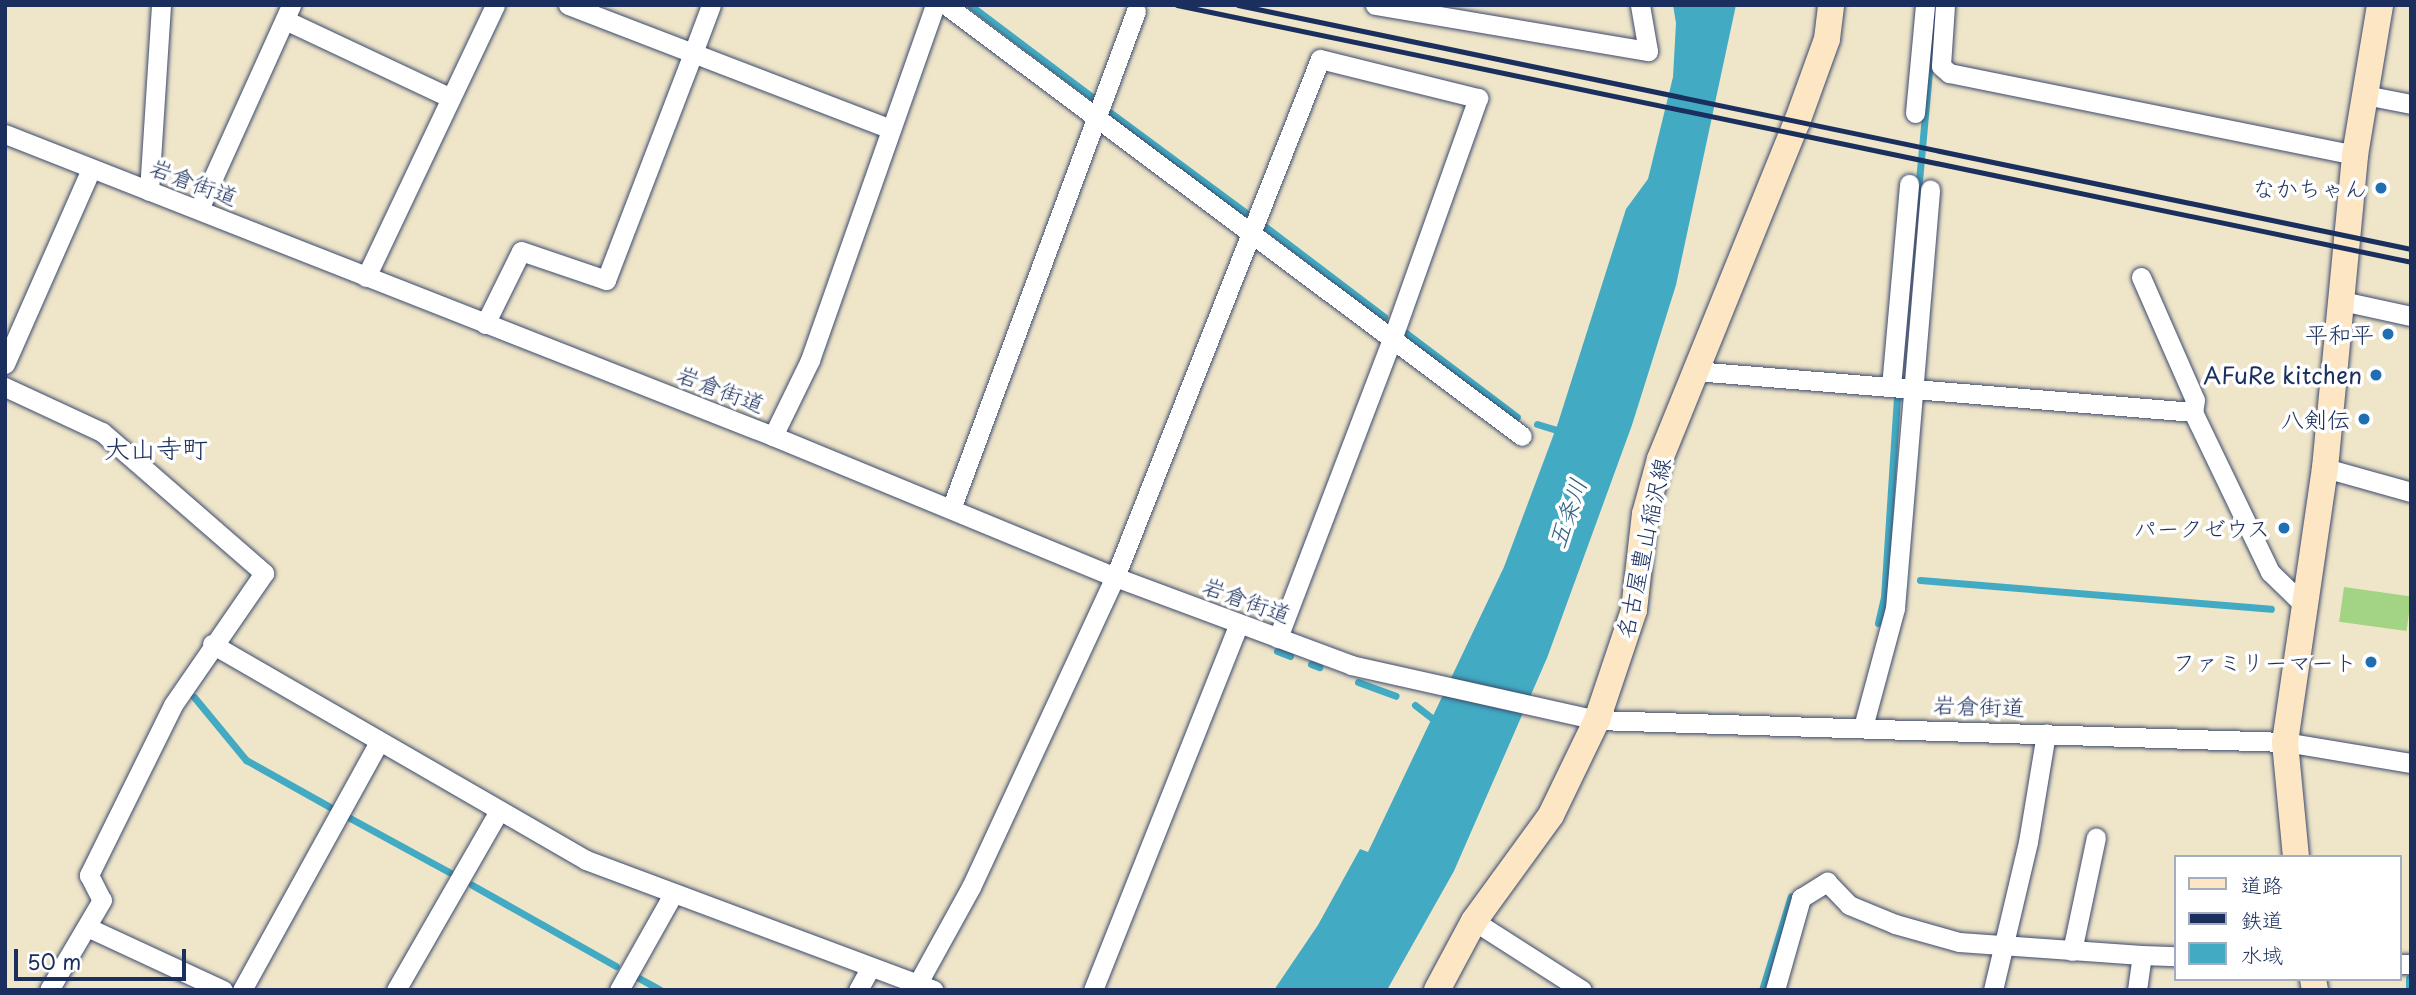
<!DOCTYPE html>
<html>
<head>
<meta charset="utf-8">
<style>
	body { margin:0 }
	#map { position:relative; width:2416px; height:995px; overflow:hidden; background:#efe5c9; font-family:"Playpen Sans","Klee One",sans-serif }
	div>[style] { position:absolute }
	.green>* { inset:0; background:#a3d483; transform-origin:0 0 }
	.water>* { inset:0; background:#42aac2 }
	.stream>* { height:7px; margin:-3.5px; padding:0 3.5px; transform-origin:3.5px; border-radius:3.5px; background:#42aac2 }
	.roads { filter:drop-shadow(0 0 2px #3b4a6e) drop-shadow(0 0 2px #3b4a6e) }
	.street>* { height:19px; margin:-9.5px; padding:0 9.5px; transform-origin:9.5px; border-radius:9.5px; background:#fff }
	.secondary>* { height:26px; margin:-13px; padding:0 13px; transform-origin:13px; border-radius:13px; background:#fce6c4 }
	.rail>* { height:5px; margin:-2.5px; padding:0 2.5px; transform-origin:2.5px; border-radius:2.5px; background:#1b2f5e }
	.dots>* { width:19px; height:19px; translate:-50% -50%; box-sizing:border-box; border:4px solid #fff; border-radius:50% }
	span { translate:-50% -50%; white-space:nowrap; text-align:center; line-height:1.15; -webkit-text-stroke:7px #fff; paint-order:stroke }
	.street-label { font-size:23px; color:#1b2f5e }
	.poi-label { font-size:23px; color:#1b2f5e }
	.right { translate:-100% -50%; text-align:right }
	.water-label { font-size:24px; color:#2b6086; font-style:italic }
	.quarter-label { font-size:26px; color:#1b2f5e }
	.frame { position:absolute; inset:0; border:7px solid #1b2f5e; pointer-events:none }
	.legend { position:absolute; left:2174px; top:855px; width:228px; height:126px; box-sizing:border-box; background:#fff; border:2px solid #a4acbf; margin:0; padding:9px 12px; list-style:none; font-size:21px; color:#1b2f5e }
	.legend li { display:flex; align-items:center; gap:14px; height:35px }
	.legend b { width:35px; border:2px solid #a4acbf }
	.scale { position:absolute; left:14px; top:949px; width:172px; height:32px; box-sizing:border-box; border:4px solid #1b2f5e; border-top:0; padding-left:9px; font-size:21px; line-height:24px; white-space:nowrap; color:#1b2f5e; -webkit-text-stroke:5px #fff; paint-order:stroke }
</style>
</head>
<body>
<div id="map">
	<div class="green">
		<div style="left:2344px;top:587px;width:68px;height:35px;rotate:8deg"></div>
	</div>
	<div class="water">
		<div style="clip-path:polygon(1673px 5px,1736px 5px,1676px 285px,1632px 425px,1547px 658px,1454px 871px,1387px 990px,1274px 990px,1318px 925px,1360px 849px,1368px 852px,1504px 567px,1558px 423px,1626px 209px,1648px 179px,1673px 77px,1676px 23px)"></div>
	</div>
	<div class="stream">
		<div style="left:970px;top:5px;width:153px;rotate:37deg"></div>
		<div style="left:1111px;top:113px;width:167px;rotate:36.5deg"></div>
		<div style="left:1917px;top:203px;width:199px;rotate:-84.8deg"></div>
		<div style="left:1263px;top:225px;width:152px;rotate:37.2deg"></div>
		<div style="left:1406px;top:333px;width:139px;rotate:37.1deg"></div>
		<div style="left:1537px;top:424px;width:27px;rotate:17deg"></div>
		<div style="left:1920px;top:580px;width:352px;rotate:4.7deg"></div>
		<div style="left:1878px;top:623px;width:26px;rotate:-77deg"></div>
		<div style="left:1884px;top:598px;width:199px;rotate:-86.3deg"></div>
		<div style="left:1277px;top:651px;width:14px;rotate:21deg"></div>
		<div style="left:1311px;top:664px;width:9px;rotate:21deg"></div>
		<div style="left:1358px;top:682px;width:40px;rotate:20.2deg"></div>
		<div style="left:194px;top:697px;width:82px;rotate:50.5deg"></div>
		<div style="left:246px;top:760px;width:96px;rotate:29.2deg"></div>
		<div style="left:1415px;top:705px;width:31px;rotate:38deg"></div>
		<div style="left:348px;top:817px;width:115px;rotate:28.6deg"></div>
		<div style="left:472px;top:885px;width:165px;rotate:29.4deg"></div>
		<div style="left:637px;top:977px;width:26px;rotate:29deg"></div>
		<div style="left:1762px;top:990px;width:98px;rotate:-72.9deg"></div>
		<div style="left:2409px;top:990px;width:12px;rotate:-90deg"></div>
	</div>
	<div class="roads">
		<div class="street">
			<div style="left:568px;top:5px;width:134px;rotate:21deg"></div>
			<div style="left:693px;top:53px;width:51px;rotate:-69.4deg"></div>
			<div style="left:946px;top:5px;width:719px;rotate:36.81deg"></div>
			<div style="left:1375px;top:5px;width:277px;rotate:9.6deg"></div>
			<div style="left:1648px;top:51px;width:47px;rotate:-99.9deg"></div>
			<div style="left:1945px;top:5px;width:61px;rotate:93.8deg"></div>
			<div style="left:1941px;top:66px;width:11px;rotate:41deg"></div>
			<div style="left:1949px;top:73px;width:414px;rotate:11.4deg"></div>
			<div style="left:285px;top:20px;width:183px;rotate:25.2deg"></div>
			<div style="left:2365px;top:95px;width:47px;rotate:11.1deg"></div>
			<div style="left:1915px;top:113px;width:108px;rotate:-84.7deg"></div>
			<div style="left:5px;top:134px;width:825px;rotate:21.47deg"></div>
			<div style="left:773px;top:436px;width:370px;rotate:22.4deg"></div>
			<div style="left:1115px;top:577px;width:252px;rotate:20.4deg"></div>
			<div style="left:1351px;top:665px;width:252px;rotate:12.6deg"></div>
			<div style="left:1597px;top:720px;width:688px;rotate:1.83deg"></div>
			<div style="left:2285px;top:742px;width:128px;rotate:9.5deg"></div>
			<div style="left:149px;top:191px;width:186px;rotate:-86.3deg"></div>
			<div style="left:199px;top:209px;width:224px;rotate:-65.7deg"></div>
			<div style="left:366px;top:277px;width:301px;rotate:-64.6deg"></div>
			<div style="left:2141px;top:277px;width:134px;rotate:66.3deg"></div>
			<div style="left:2195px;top:400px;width:12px;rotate:99deg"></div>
			<div style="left:2342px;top:301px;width:71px;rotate:12.3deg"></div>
			<div style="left:485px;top:324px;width:81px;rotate:-63.7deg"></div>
			<div style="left:521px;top:251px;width:90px;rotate:18.8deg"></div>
			<div style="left:606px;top:280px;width:243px;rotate:-69deg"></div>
			<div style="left:693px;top:53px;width:209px;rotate:21deg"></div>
			<div style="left:5px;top:364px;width:213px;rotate:-66.2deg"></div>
			<div style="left:1695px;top:371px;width:500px;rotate:4.7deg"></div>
			<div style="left:2193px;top:412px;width:178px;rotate:64.3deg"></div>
			<div style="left:2270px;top:572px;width:52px;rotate:44.2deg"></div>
			<div style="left:5px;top:387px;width:107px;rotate:24.9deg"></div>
			<div style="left:102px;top:432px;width:215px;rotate:41deg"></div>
			<div style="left:264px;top:573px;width:160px;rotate:124.6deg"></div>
			<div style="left:173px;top:705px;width:190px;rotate:116.3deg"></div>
			<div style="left:89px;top:875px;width:28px;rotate:63deg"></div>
			<div style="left:102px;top:900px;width:104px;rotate:120.5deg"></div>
			<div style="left:1891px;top:387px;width:204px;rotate:-84.9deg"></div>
			<div style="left:773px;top:436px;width:85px;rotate:-64deg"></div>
			<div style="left:810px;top:360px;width:376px;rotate:-70.6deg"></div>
			<div style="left:2325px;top:468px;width:89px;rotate:15.6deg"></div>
			<div style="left:951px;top:509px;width:531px;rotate:-69.62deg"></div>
			<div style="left:212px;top:644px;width:432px;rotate:30deg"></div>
			<div style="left:586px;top:860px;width:371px;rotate:20.5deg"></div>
			<div style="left:1863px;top:727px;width:123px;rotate:-74.9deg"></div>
			<div style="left:1895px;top:608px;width:420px;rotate:-85.2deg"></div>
			<div style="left:1474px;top:921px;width:128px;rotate:32.6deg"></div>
			<div style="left:87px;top:927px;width:150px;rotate:24.9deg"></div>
			<div style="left:2072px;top:951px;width:116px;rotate:-78.1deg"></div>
			<div style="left:2400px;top:964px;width:11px"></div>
			<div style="left:918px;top:983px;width:110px;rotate:-61.1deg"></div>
			<div style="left:971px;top:887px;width:342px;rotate:-65.1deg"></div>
			<div style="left:1115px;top:577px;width:557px;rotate:-68.41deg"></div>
			<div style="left:1320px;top:59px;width:163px;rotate:13.9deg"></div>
			<div style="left:1478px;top:98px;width:256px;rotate:109.6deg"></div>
			<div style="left:1392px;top:339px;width:320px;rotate:110.9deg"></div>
			<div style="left:242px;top:990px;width:283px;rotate:-61.1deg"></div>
			<div style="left:396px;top:990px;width:207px;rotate:-60.1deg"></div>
			<div style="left:619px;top:990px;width:110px;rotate:-60.6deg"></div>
			<div style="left:858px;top:990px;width:26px;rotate:-61deg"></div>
			<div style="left:1093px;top:990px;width:394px;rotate:-68.3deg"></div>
			<div style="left:1775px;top:990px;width:96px;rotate:-74.2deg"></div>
			<div style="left:1801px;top:898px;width:31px;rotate:-32deg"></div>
			<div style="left:1827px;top:882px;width:32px;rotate:46deg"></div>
			<div style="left:1849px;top:905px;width:50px;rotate:22.4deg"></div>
			<div style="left:1895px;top:924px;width:66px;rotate:15.7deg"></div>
			<div style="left:1959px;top:942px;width:183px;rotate:4.1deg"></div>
			<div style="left:1993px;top:990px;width:152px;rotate:-76.7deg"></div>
			<div style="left:2028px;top:842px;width:110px;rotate:-80.6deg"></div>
			<div style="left:2137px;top:990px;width:35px;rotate:-82deg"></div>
			<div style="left:2142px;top:955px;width:34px;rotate:2deg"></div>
		</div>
		<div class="secondary">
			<div style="left:2296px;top:857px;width:116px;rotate:-95.5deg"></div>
			<div style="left:2285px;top:742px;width:277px;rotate:-81.7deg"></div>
			<div style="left:2325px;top:468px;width:314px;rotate:-84.5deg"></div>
			<div style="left:2355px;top:155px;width:152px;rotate:-80.5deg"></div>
			<div style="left:2313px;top:979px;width:11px;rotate:80deg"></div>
			<div style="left:1437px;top:990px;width:78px;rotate:-61.8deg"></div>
			<div style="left:1474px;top:921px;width:131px;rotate:-54deg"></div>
			<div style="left:1551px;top:815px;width:106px;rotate:-64.2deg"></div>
			<div style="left:1597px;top:720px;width:116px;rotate:-71.4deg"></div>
			<div style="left:1634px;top:610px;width:97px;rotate:-83.5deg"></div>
			<div style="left:1645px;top:514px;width:57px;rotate:-74.7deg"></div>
			<div style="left:1660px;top:459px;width:364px;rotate:-67.9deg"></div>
			<div style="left:1797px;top:122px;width:88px;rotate:-70.1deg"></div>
			<div style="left:1827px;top:39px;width:34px;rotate:-83deg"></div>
		</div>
	</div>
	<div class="rail">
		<div style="left:1177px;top:5px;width:1260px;rotate:11.76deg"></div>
		<div style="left:1238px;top:5px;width:1198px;rotate:11.75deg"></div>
	</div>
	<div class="dots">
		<div style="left:2381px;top:188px;background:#1f6fb2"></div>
		<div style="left:2388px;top:334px;background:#1f6fb2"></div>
		<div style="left:2376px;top:375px;background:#1f6fb2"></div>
		<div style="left:2364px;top:419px;background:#1f6fb2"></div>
		<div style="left:2284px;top:528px;background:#1f6fb2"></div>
		<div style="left:2371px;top:662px;background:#1f6fb2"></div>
	</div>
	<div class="street-label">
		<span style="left:194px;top:182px;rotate:21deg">岩倉街道</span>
		<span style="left:721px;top:389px;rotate:21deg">岩倉街道</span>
		<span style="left:1643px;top:548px;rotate:-78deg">名古屋豊山稲沢線</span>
		<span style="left:1247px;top:600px;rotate:20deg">岩倉街道</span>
		<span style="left:1979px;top:706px;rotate:2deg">岩倉街道</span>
	</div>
	<div class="poi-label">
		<span class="right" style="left:2367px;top:188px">なかちゃん</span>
		<span class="right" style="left:2374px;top:334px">平和平</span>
		<span class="right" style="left:2362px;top:375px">AFuRe kitchen</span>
		<span class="right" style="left:2350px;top:419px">八剣伝</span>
		<span class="right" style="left:2270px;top:528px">パークゼウス</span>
		<span class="right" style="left:2357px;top:662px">ファミリーマート</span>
	</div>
	<div class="water-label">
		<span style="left:1567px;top:513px;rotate:-71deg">五条川</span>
	</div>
	<div class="quarter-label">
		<span style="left:156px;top:448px">大山寺町</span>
	</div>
	<div class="frame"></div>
	<ul class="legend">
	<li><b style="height:9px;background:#fce6c4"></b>道路</li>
	<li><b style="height:9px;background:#1b2f5e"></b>鉄道</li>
	<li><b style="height:19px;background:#42aac2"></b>水域</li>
	</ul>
	<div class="scale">50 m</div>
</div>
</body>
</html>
